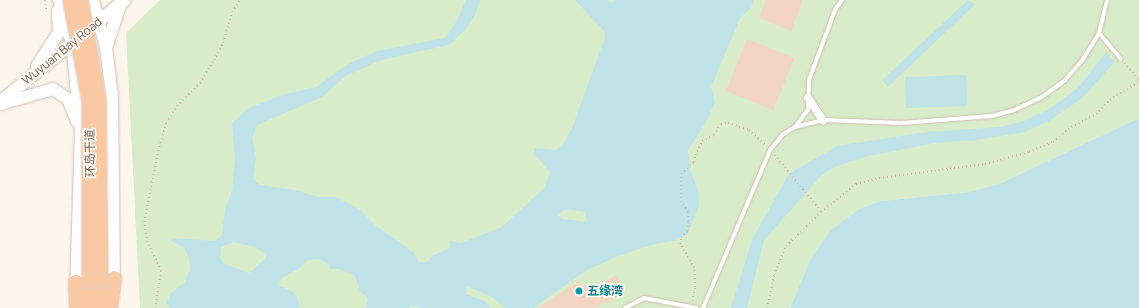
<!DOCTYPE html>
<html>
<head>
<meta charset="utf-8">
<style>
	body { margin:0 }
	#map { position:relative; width:1139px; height:308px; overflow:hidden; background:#fdf6ec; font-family:Manrope,"Noto Sans SC",sans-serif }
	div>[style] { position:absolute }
	.green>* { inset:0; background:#d8ecc9 }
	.water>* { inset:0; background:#bfe3e8; transform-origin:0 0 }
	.building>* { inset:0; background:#f3d5c3; transform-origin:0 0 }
	.path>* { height:1.5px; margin-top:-0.75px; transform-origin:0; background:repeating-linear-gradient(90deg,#d9b8a5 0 1px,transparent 0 4px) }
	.roads { filter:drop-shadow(0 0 1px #d1beb0) drop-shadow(0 0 1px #d1beb0) }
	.service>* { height:4px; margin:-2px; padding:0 2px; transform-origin:2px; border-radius:2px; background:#fff }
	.minor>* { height:8px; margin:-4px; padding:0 4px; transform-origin:4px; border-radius:4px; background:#fff }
	.secondary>* { height:12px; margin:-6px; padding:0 6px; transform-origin:6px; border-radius:6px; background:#fff }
	.trunk>* { height:14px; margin:-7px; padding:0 7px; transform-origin:7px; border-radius:7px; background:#f9c8a4 }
	.bridges { filter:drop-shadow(0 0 1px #dad1cd) drop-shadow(0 0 1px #dad1cd) }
	.trunk-bridge>* { height:14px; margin:-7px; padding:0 7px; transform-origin:7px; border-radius:7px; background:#f9c8a4 }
	.dots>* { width:11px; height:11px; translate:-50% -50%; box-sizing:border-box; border:2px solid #fffaf3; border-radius:50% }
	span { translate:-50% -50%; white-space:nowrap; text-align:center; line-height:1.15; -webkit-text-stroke:3.5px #fffaf3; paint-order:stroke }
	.street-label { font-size:12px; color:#7a5c4d }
	.culture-label { font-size:12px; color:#0d838f; font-weight:700 }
	.left { translate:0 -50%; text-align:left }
</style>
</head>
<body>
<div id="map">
	<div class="green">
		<div style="clip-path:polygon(160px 0,1139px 0,1139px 118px,999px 184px,969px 192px,881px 201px,861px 208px,810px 260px,790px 308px,140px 308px,126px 33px)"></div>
	</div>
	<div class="water">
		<div style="clip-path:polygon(evenodd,466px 0,480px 0,476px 13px,465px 30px,449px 45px,381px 60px,346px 76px,322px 97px,257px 125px,252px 138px,256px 158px,253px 179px,260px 185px,295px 190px,318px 197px,336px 197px,359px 209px,375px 225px,413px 252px,419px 262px,427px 262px,434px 255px,450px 248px,450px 241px,461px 243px,502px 227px,545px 187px,550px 172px,536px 156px,534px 148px,556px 150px,563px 145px,573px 126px,605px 37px,604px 31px,575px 0,607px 0,612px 3px,616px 0,754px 0,751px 8px,740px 18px,711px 87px,715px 102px,706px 122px,688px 150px,690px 170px,698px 189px,699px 206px,687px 235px,677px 240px,647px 246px,618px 256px,587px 270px,533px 308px,506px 308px,492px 297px,467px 286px,466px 294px,485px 301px,492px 308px,423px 308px,415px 305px,408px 308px,359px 308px,366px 307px,368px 298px,360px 291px,355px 276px,339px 269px,331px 269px,327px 263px,319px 259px,308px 260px,297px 270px,281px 278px,279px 286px,292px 291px,297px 297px,300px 308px,170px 308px,167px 303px,170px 294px,185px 282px,190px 269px,189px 258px,184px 247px,171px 241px,172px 238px,215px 241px,222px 235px,225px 210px,232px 191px,235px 159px,232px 123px,249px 108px,285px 94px,316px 87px,348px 64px,377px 51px,444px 38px,455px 24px,466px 0,566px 209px,585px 212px,587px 222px,562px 219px,558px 215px,566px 209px,466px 0,234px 242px,255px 247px,264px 253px,266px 258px,249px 273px,224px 264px,220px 258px,221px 247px,234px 242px)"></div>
		<div style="clip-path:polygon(968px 0,975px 4px,888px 87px,882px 80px)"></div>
		<div style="clip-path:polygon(1106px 52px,1115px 62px,1081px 99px,1049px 121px,1025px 132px,977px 140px,935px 143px,868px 156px,834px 167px,821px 176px,764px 240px,747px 308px,731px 308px,752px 240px,787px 177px,795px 170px,837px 146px,926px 132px,999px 127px,1024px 121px,1049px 109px,1078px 88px)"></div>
		<div style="left:966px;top:75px;width:31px;height:61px;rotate:88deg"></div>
		<div style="clip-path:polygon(1139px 118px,1139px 308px,790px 308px,810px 260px,831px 230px,861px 208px,881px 201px,969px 192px,999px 184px)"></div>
	</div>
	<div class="building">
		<div style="clip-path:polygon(766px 0,803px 0,791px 31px,759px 18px)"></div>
		<div style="left:747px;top:39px;width:51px;height:56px;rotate:22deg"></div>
		<div style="clip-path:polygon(615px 275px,625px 291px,608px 303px,606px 301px,596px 308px,538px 308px,579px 281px,583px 288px,589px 284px,594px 290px)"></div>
	</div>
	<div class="path">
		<div style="left:45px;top:0;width:12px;rotate:81deg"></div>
		<div style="left:1125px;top:63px;width:22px;rotate:51deg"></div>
		<div style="left:775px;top:155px;width:72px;rotate:50.6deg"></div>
		<div style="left:692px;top:301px;width:14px;rotate:-78deg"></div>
		<div style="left:695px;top:287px;width:19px;rotate:-93deg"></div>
		<div style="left:694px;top:268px;width:28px;rotate:-120deg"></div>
		<div style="left:680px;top:244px;width:6px;rotate:-81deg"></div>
		<div style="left:681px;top:238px;width:9px;rotate:-49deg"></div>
		<div style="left:687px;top:231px;width:10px;rotate:-84deg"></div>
		<div style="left:688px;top:221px;width:9px;rotate:-90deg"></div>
		<div style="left:688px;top:212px;width:12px;rotate:-125deg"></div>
		<div style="left:681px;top:202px;width:28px;rotate:-90deg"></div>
		<div style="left:681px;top:174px;width:18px;rotate:-43deg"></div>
		<div style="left:694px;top:162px;width:7px;rotate:-82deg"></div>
		<div style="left:695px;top:155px;width:16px;rotate:-63deg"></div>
		<div style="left:702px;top:141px;width:13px;rotate:-27deg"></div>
		<div style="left:714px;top:135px;width:13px;rotate:-58deg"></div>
		<div style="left:721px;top:124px;width:7px;rotate:-8deg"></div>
		<div style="left:728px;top:123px;width:22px;rotate:18deg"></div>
		<div style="left:749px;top:130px;width:24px;rotate:42deg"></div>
		<div style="left:155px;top:308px;width:37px;rotate:-81deg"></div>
		<div style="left:161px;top:271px;width:32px;rotate:-116deg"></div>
		<div style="left:147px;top:242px;width:20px;rotate:-99deg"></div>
		<div style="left:144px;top:222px;width:72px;rotate:-78.8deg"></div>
		<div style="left:158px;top:151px;width:29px;rotate:-74deg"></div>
		<div style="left:166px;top:123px;width:20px;rotate:-57deg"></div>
		<div style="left:177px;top:106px;width:33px;rotate:-45deg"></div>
		<div style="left:200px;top:83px;width:27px;rotate:-59deg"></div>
		<div style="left:214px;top:60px;width:19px;rotate:-62deg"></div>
		<div style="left:223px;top:43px;width:32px;rotate:-74deg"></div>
		<div style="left:232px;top:12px;width:14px;rotate:-56deg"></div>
		<div style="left:767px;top:308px;width:34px;rotate:-78deg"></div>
		<div style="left:774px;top:275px;width:31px;rotate:-68deg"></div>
		<div style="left:786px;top:246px;width:49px;rotate:-44.2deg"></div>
		<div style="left:821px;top:212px;width:45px;rotate:-38.7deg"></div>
		<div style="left:856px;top:184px;width:24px;rotate:-15deg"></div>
		<div style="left:879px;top:178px;width:107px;rotate:-7.5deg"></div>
		<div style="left:985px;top:164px;width:46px;rotate:-15.3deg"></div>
		<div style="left:1029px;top:152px;width:26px;rotate:-23deg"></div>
		<div style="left:1053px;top:142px;width:20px;rotate:-41deg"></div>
		<div style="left:1068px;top:129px;width:32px;rotate:-28deg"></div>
		<div style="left:1096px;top:114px;width:24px;rotate:-45deg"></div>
		<div style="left:1113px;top:97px;width:30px;rotate:-30deg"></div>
	</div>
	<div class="roads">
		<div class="service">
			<div style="left:1099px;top:33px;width:34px;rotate:50deg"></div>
			<div style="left:795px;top:127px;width:21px;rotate:-53deg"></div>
			<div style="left:808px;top:110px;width:30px;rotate:-88deg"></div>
			<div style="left:809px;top:80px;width:75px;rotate:-69.6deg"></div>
			<div style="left:835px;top:10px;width:12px;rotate:-55deg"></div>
			<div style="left:625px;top:308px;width:21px;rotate:-28deg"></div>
			<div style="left:644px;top:298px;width:53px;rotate:10.9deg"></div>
			<div style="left:703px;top:308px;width:172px;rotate:-67deg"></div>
			<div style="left:770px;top:150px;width:19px;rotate:-51deg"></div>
			<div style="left:782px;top:135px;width:15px;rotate:-32deg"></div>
			<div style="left:795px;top:127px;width:29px;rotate:-14deg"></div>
			<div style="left:823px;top:120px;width:79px;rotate:2.2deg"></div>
			<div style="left:902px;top:123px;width:90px;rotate:-4.4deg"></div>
			<div style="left:992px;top:116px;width:23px;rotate:-15deg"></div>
			<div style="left:1014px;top:110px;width:31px;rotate:-25deg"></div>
			<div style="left:1042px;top:97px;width:29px;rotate:-36deg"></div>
			<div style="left:1065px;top:80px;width:28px;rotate:-49deg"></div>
			<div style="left:1083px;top:59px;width:31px;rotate:-58deg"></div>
			<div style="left:1099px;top:33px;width:34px;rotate:-76deg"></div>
		</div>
		<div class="minor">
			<div style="left:808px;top:98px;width:27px;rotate:56deg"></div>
		</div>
		<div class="secondary">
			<div style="left:59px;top:0;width:45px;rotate:73.2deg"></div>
			<div style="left:72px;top:43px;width:89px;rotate:84.2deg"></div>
			<div style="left:81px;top:132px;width:158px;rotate:91.8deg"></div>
			<div style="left:93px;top:0;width:50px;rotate:74.8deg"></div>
			<div style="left:106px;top:48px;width:46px;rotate:82.6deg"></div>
			<div style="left:112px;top:94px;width:193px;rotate:89.4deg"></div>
			<div style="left:94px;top:25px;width:40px;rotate:-39deg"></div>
			<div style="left:106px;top:48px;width:47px;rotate:-71.6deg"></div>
			<div style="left:37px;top:66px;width:40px;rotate:-57.1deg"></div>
			<div style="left:59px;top:32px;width:21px;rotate:-93deg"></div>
			<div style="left:0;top:102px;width:98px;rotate:-39.2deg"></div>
			<div style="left:1px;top:104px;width:54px;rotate:-16.1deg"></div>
			<div style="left:53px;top:89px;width:18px;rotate:34deg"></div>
			<div style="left:68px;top:99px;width:24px;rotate:68deg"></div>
		</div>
		<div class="trunk">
			<div style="left:76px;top:282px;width:26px;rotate:88deg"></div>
			<div style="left:89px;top:308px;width:26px;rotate:-90deg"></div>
			<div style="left:101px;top:308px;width:27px;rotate:-90deg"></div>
			<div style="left:110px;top:308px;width:30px;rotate:-82deg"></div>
		</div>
	</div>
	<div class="bridges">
		<div class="trunk-bridge">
			<div style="left:70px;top:0;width:104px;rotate:79.4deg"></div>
			<div style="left:89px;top:102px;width:180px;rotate:90deg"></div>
			<div style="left:81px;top:0;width:103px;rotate:79.9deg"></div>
			<div style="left:99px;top:101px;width:180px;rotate:89.4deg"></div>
		</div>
	</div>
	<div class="dots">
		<div style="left:579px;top:291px;background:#0f9aa8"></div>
	</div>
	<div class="street-label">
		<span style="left:62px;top:51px;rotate:-39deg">Wuyuan Bay Road</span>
		<span style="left:90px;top:153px;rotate:-91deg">环岛干道</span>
	</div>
	<div class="culture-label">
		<span class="left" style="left:587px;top:291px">五缘湾</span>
	</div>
</div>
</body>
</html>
